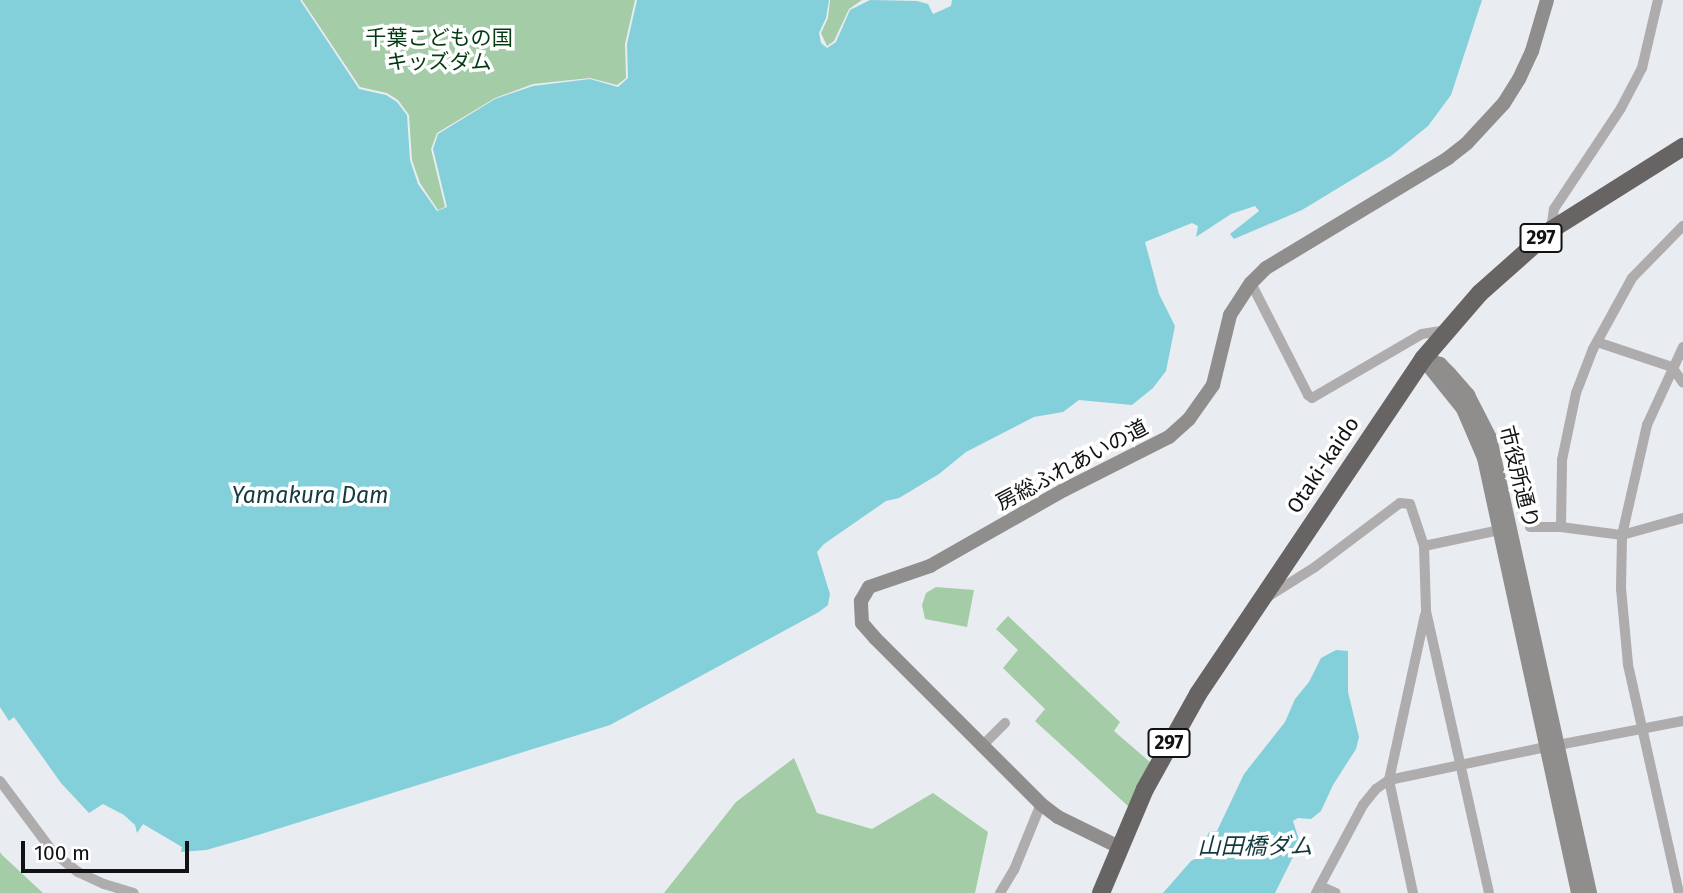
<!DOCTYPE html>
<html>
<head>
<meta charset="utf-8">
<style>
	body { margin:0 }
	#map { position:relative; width:1683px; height:893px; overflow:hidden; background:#e9ecf0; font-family:"Fira Sans","Noto Sans JP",sans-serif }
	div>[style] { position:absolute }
	.green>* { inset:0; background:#a4cca7 }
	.water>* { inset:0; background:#83d0db }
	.street>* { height:10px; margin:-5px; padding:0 5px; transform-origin:5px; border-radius:5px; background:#aeacac }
	.secondary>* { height:14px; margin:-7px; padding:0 7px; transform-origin:7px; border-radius:7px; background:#908d8d }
	.highway>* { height:18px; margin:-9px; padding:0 9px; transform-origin:9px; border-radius:9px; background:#686463 }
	span { translate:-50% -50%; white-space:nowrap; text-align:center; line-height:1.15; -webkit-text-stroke:7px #fff; paint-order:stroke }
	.shield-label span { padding:2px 5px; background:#fff; border:2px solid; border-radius:5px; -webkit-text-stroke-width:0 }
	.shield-label { font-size:19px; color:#111213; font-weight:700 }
	.park-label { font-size:21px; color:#033910 }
	.street-label { font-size:21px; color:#111213 }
	.water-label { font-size:23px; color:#143a3f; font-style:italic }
	.scale { position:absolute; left:21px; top:841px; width:168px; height:32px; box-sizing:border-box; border:4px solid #111213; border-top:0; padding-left:9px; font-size:21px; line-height:24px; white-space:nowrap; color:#111213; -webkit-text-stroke:5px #fff; paint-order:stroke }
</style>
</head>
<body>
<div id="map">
	<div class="green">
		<div style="clip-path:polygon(302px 0,635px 0,625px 44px,626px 78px,617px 85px,590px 78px,533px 84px,495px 98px,437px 133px,431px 149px,445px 207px,438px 210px,420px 183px,412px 160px,409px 115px,398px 100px,387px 93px,360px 87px)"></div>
		<div style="clip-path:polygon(830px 0,862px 0,849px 9px,834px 41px,827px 46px,821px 33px,828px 18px)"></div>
		<div style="clip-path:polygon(936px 587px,974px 590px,967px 627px,925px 619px,922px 605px,926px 593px)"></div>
		<div style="clip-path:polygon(1008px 616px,1120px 722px,1114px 731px,1151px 763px,1129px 807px,1035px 721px,1045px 709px,1003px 668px,1018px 650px,996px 629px)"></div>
		<div style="clip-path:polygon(794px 758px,817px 813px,872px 829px,933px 793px,988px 832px,975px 893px,664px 893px,736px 802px)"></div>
		<div style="clip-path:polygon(0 852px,2px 855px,43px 893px,0 893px)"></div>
	</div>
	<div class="water">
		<div style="clip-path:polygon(0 0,300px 0,359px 89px,386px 95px,397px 102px,407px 115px,410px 160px,418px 184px,437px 211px,447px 207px,433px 149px,438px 134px,495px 99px,533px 86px,590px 79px,618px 87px,628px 78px,627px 44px,637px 0,829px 0,826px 18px,819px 33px,821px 43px,827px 48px,836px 42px,850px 10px,870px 0,917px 1px,928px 4px,933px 14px,951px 6px,952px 0,1482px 0,1451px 95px,1428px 126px,1391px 156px,1302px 210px,1234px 239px,1230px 234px,1259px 211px,1255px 206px,1231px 214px,1196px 237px,1198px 226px,1192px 223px,1145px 242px,1159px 294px,1175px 326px,1166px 371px,1153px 388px,1132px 405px,1079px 400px,1063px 412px,1034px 417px,966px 452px,939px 474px,899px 498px,886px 501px,824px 544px,817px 552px,830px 594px,828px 605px,819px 612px,610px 725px,245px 839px,206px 850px,181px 852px,182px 847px,143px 824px,137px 833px,135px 825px,124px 815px,103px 804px,89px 813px,61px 783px,14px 717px,9px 721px,0 707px)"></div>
		<div style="clip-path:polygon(1336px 650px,1348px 651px,1348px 692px,1359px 737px,1356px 749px,1333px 785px,1321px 811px,1311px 819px,1298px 818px,1293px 821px,1300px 843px,1275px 893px,1163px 893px,1191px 861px,1211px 851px,1205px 841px,1209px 832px,1217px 831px,1244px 774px,1285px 722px,1295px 699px,1309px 682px,1321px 658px)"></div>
	</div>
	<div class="street">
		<div style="left:1551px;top:230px;width:21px;rotate:-82deg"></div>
		<div style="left:1554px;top:209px;width:121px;rotate:-56.4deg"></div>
		<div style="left:1621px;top:108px;width:45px;rotate:-62.3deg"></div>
		<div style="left:1642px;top:68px;width:70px;rotate:-76.8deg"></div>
		<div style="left:1251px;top:283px;width:126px;rotate:63deg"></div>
		<div style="left:1308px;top:395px;width:5px;rotate:37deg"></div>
		<div style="left:1312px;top:398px;width:127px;rotate:-30.2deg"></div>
		<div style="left:1422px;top:334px;width:24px;rotate:-9deg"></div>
		<div style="left:1597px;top:342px;width:79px;rotate:18.4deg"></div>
		<div style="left:1672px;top:367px;width:19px;rotate:55deg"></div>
		<div style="left:1530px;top:527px;width:31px"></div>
		<div style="left:1561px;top:527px;width:62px;rotate:7.5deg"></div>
		<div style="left:1622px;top:535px;width:63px;rotate:-15.6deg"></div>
		<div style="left:1561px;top:527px;width:67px;rotate:-89.1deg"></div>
		<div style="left:1562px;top:460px;width:68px;rotate:-78.2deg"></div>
		<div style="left:1576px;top:393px;width:47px;rotate:-68.9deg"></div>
		<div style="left:1593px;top:349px;width:81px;rotate:-61.2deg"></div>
		<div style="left:1632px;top:278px;width:73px;rotate:-45.6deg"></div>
		<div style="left:1424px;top:546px;width:78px;rotate:-11.9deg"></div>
		<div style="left:1269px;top:596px;width:54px;rotate:-32.2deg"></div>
		<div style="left:1315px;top:567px;width:106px;rotate:-37deg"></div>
		<div style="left:1400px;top:503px;width:10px;rotate:6deg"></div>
		<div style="left:1410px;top:504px;width:44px;rotate:71.6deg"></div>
		<div style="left:1424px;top:546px;width:65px;rotate:88.2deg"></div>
		<div style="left:1426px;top:611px;width:289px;rotate:77.4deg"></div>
		<div style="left:1558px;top:745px;width:127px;rotate:-10.9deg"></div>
		<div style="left:981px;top:747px;width:34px;rotate:-45deg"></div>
		<div style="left:0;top:781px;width:89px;rotate:53.3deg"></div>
		<div style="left:53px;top:852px;width:32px;rotate:39deg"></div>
		<div style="left:78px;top:872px;width:29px;rotate:25deg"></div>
		<div style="left:104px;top:884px;width:31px;rotate:17deg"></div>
		<div style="left:1320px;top:886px;width:17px;rotate:24deg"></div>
		<div style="left:1000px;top:893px;width:27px;rotate:-59deg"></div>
		<div style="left:1014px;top:870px;width:71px;rotate:-67.8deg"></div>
		<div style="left:1316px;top:893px;width:100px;rotate:-61.9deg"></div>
		<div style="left:1363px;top:805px;width:21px;rotate:-51deg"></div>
		<div style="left:1376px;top:789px;width:16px;rotate:-35deg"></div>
		<div style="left:1389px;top:780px;width:160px;rotate:-11.9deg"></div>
		<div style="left:1413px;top:893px;width:116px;rotate:-102deg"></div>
		<div style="left:1389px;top:780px;width:169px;rotate:-77.7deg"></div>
		<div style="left:1679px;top:893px;width:235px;rotate:-102.6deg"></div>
		<div style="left:1628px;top:664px;width:75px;rotate:-95.3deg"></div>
		<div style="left:1621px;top:589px;width:54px;rotate:-88.9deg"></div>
		<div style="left:1622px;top:535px;width:113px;rotate:-77.2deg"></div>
		<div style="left:1647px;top:425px;width:86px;rotate:-65.2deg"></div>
	</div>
	<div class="secondary">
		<div style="left:1423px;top:359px;width:18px;rotate:16deg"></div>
		<div style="left:1440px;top:364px;width:14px;rotate:45deg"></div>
		<div style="left:1450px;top:374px;width:28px;rotate:49deg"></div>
		<div style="left:1468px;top:395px;width:48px;rotate:62.9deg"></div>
		<div style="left:1490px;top:438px;width:466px;rotate:77.6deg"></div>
		<div style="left:1423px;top:359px;width:64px;rotate:51.3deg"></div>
		<div style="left:1463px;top:409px;width:53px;rotate:66.8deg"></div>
		<div style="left:1484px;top:458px;width:445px;rotate:77.8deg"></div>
		<div style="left:1119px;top:847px;width:68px;rotate:-153.8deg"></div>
		<div style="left:1058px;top:817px;width:21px;rotate:-143deg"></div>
		<div style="left:1041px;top:804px;width:235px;rotate:-135deg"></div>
		<div style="left:875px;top:638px;width:20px;rotate:-131deg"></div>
		<div style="left:862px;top:623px;width:22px;rotate:-93deg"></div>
		<div style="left:861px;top:601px;width:16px;rotate:-60deg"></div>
		<div style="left:869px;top:587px;width:65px;rotate:-19deg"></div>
		<div style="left:930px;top:566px;width:154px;rotate:-29.6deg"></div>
		<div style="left:1064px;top:490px;width:118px;rotate:-26.8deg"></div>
		<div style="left:1169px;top:437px;width:27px;rotate:-42deg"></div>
		<div style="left:1189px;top:419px;width:42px;rotate:-54.8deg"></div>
		<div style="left:1213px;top:385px;width:72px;rotate:-76.3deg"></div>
		<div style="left:1230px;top:315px;width:38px;rotate:-57deg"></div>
		<div style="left:1251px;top:283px;width:21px;rotate:-45deg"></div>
		<div style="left:1266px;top:268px;width:213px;rotate:-31.1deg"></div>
		<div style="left:1448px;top:158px;width:24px;rotate:-38deg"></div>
		<div style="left:1467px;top:143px;width:54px;rotate:-47.2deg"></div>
		<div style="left:1504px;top:103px;width:28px;rotate:-58deg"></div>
		<div style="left:1519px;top:79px;width:31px;rotate:-65deg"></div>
		<div style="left:1532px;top:51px;width:53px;rotate:-73.6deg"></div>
	</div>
	<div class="highway">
		<div style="left:1101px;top:893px;width:113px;rotate:-67.1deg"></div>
		<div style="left:1145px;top:789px;width:109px;rotate:-60.8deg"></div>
		<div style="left:1198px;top:694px;width:404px;rotate:-56.1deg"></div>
		<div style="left:1423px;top:359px;width:87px;rotate:-49.2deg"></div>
		<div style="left:1480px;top:293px;width:95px;rotate:-41.6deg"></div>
		<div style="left:1551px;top:230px;width:156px;rotate:-32.2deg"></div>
	</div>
	<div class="shield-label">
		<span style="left:1541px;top:238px">297</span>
		<span style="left:1169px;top:743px">297</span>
	</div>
	<div class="park-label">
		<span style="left:439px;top:50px">千葉こどもの国<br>キッズダム</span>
	</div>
	<div class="street-label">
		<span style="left:1072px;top:465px;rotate:-28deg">房総ふれあいの道</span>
		<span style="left:1323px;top:465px;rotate:-56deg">Otaki-kaido</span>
		<span style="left:1519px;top:477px;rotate:76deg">市役所通り</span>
	</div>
	<div class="water-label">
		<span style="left:310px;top:495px">Yamakura Dam</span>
		<span style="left:1255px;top:846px">山田橋ダム</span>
	</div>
	<div class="scale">100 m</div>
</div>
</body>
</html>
